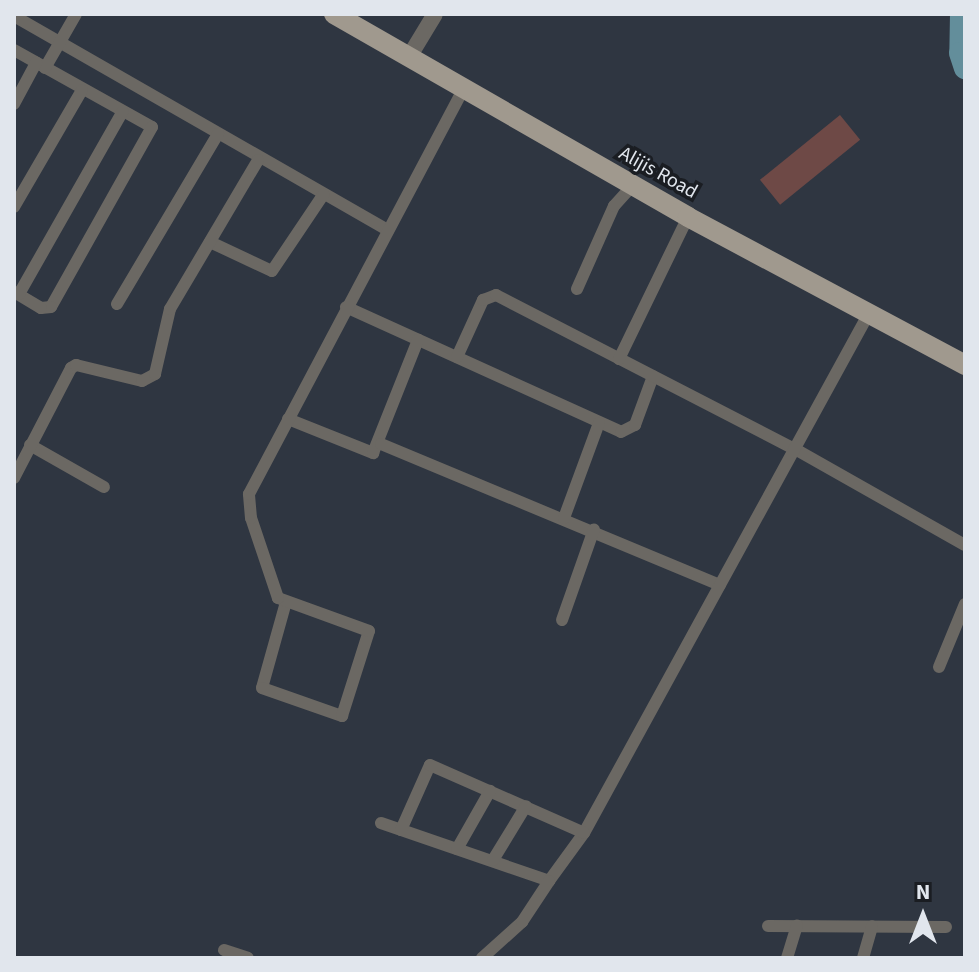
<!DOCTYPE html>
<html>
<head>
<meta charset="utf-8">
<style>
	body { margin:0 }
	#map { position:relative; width:979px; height:972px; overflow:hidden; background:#2f3641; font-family:"Source Sans 3",sans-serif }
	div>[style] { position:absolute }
	.river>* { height:22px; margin:-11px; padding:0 11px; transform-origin:11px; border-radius:11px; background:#638e9b }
	.building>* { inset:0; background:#6e4946; transform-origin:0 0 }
	.minor>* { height:12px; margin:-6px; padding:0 6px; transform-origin:6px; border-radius:6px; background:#6b6863 }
	.tertiary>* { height:16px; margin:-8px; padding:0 8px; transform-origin:8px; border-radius:8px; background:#6b6863 }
	.primary>* { height:20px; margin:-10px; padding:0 10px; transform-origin:10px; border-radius:10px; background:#a0998e }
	span { translate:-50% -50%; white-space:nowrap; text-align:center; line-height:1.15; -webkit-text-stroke:7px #1a1d22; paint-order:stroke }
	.street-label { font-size:20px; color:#e1e6ed }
	.frame { position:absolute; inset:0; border:16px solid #e1e6ed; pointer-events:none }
	.north { position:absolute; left:883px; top:876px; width:80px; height:80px; -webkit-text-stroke:6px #1a1d22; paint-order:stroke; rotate:0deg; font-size:22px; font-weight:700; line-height:32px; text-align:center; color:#e1e6ed }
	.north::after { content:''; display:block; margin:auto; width:28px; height:36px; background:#e1e6ed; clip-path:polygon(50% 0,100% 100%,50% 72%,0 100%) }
</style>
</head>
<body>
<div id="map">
	<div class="river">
		<div style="left:961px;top:14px;width:39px;rotate:91deg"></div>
		<div style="left:960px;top:53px;width:16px;rotate:72deg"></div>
	</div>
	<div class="building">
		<div style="left:840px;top:115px;width:32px;height:103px;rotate:51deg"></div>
	</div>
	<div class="minor">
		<div style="left:14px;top:16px;width:431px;rotate:29.8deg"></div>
		<div style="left:14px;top:50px;width:158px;rotate:29.2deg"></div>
		<div style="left:152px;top:127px;width:206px;rotate:119.3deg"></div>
		<div style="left:51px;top:307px;width:10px;rotate:174deg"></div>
		<div style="left:41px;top:308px;width:31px;rotate:-149deg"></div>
		<div style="left:45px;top:68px;width:62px;rotate:-60.1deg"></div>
		<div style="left:14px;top:104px;width:47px;rotate:-61.8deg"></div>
		<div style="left:14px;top:207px;width:135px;rotate:-59.8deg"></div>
		<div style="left:210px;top:242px;width:68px;rotate:25.1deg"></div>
		<div style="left:272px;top:271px;width:92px;rotate:-56.1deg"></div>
		<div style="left:577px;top:289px;width:91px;rotate:-66deg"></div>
		<div style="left:614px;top:206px;width:27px;rotate:-48deg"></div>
		<div style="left:19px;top:294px;width:210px;rotate:-60.4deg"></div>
		<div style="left:117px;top:304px;width:198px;rotate:-59.3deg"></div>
		<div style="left:346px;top:307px;width:302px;rotate:24.4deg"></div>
		<div style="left:621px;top:432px;width:16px;rotate:-27deg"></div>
		<div style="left:635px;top:425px;width:52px;rotate:-69.8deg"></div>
		<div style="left:457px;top:357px;width:63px;rotate:-65.5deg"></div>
		<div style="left:483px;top:300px;width:14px;rotate:-21deg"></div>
		<div style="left:496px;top:295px;width:336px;rotate:27.3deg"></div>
		<div style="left:795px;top:449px;width:195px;rotate:29.5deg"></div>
		<div style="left:619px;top:359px;width:158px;rotate:-64.1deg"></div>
		<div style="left:288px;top:419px;width:92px;rotate:21.8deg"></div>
		<div style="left:373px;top:453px;width:122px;rotate:-68.3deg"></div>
		<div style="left:381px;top:444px;width:367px;rotate:22.6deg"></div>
		<div style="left:30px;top:445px;width:85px;rotate:29.6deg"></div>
		<div style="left:14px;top:478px;width:124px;rotate:-62.6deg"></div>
		<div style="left:71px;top:368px;width:6px;rotate:-31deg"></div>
		<div style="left:76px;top:365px;width:68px;rotate:13.6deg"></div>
		<div style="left:142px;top:381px;width:15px;rotate:-28deg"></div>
		<div style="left:155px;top:374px;width:67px;rotate:-77deg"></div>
		<div style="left:170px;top:309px;width:173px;rotate:-59.4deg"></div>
		<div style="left:564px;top:518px;width:101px;rotate:-69.8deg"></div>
		<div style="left:286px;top:602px;width:89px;rotate:105.6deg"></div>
		<div style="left:262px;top:688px;width:85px;rotate:19.3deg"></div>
		<div style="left:342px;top:716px;width:89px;rotate:-72.4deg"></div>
		<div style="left:369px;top:631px;width:97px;rotate:-160.1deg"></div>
		<div style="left:278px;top:598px;width:84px;rotate:-108.6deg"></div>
		<div style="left:251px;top:518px;width:24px;rotate:-95deg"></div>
		<div style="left:249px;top:494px;width:457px;rotate:-62.1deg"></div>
		<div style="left:562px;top:620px;width:96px;rotate:-70.6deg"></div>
		<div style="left:939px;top:667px;width:68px;rotate:-67.6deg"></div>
		<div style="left:381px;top:823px;width:178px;rotate:19deg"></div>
		<div style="left:549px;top:881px;width:59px;rotate:-53.9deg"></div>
		<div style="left:584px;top:833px;width:593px;rotate:-61.27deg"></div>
		<div style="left:401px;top:830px;width:71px;rotate:-66deg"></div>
		<div style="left:430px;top:765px;width:168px;rotate:23.8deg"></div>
		<div style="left:457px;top:849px;width:67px;rotate:-60.4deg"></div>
		<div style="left:493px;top:860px;width:63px;rotate:-58.6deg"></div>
		<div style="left:768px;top:926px;width:178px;rotate:0.3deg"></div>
		<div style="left:224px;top:950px;width:25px;rotate:18deg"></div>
		<div style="left:482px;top:958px;width:54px;rotate:-42deg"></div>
		<div style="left:522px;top:922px;width:49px;rotate:-56.6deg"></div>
		<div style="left:787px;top:958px;width:34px;rotate:-73deg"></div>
		<div style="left:863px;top:958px;width:33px;rotate:-74deg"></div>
	</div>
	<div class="tertiary">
		<div style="left:409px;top:57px;width:50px;rotate:-58.8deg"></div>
	</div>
	<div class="primary">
		<div style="left:334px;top:14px;width:408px;rotate:29.8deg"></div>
		<div style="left:688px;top:217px;width:314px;rotate:28.1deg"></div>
	</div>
	<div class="street-label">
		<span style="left:658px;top:173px;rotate:29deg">Alijis Road</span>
	</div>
	<div class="frame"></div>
	<div class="north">N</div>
</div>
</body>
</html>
